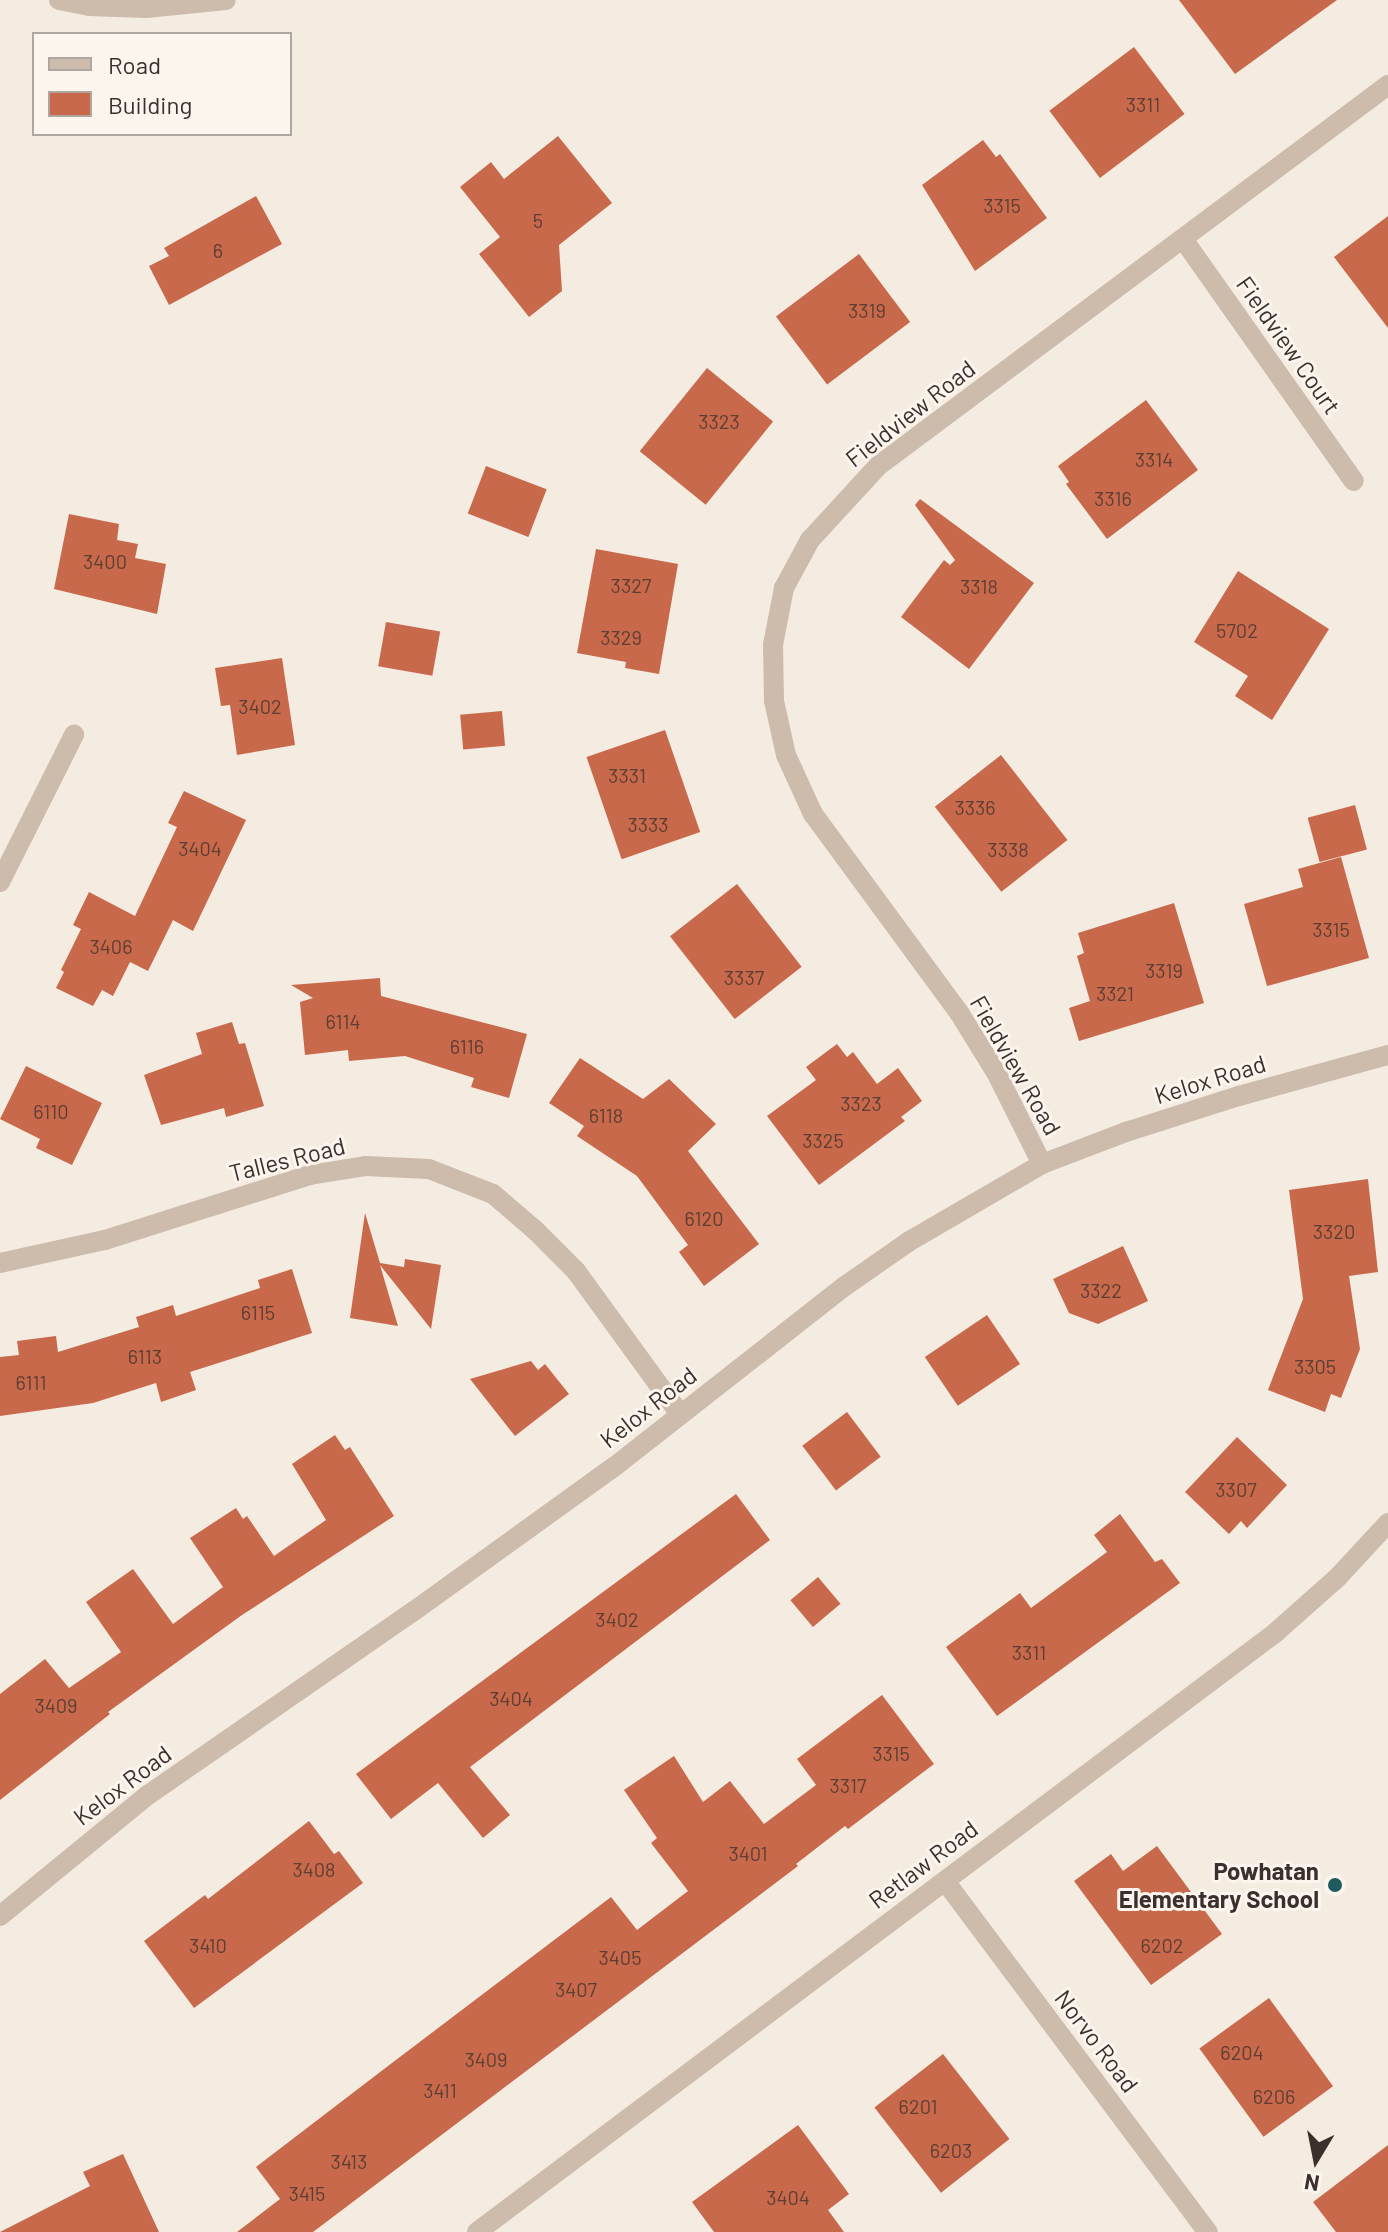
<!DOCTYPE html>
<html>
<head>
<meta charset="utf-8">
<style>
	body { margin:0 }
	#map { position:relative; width:1388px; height:2232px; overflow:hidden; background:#f4ebe1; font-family:Barlow,sans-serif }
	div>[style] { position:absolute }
	.building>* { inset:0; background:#c8694b; transform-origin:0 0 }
	.minor>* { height:20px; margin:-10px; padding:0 10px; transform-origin:10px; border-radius:10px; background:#cdbbac }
	.dots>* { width:22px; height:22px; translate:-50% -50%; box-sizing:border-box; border:4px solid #fbf5ee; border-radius:50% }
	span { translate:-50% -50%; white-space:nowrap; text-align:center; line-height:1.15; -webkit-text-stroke:6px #fbf5ee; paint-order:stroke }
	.number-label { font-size:20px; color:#5e3e33 }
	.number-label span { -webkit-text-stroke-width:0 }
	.street-label { font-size:24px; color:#3b302b }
	.poi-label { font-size:24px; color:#3b302b; font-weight:700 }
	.right { translate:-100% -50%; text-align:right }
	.legend { position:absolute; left:32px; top:32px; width:260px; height:104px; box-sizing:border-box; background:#fbf5ee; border:2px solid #aea6a0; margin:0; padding:10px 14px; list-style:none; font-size:24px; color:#3b302b }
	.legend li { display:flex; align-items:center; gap:16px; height:40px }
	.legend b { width:40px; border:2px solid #aea6a0 }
	.north { position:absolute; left:1276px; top:2120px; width:80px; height:80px; -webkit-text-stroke:6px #fbf5ee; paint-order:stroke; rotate:190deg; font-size:22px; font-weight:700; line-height:32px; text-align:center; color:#3b302b }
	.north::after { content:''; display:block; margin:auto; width:28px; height:36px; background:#3b302b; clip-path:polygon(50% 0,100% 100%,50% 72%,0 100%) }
</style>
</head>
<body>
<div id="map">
	<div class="building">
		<div style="clip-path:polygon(1179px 0,1337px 0,1235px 74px)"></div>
		<div style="left:1134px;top:47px;width:84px;height:106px;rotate:53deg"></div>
		<div style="clip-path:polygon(558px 136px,612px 203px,559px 245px,562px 291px,529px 317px,479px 254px,500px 237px,460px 187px,491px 162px,504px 179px)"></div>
		<div style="clip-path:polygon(983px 140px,996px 157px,1000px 154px,1047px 218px,975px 271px,922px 185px)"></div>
		<div style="clip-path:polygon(256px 196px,282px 244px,169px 305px,149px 266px,169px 256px,164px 248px)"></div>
		<div style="clip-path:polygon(1388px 216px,1388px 328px,1334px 257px)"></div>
		<div style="left:859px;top:254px;width:85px;height:104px;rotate:53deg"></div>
		<div style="left:707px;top:368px;width:85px;height:107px;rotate:39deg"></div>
		<div style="clip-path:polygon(1146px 400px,1198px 470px,1107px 539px,1066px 484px,1069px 482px,1058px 466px)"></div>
		<div style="left:486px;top:466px;width:65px;height:51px;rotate:21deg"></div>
		<div style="clip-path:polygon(920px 499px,1034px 583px,969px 669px,901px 617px,944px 560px,950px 565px,955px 560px,915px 505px)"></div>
		<div style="clip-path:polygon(69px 514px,119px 524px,117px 540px,138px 544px,135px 558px,166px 564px,157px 614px,54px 589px)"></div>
		<div style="clip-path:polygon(596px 549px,678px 564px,659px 674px,625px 668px,626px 662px,577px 653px)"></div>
		<div style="clip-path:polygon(1238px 571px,1329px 629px,1272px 720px,1235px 696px,1248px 676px,1194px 642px)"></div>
		<div style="left:386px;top:622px;width:55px;height:45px;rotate:10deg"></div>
		<div style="clip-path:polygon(282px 658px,295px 745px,237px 755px,230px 705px,221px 706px,215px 668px)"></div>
		<div style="left:502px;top:711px;width:35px;height:42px;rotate:85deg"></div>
		<div style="left:665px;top:730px;width:108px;height:83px;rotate:71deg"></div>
		<div style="left:1001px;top:755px;width:108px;height:84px;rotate:52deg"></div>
		<div style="clip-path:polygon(184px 791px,246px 820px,193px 931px,173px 920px,148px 971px,130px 962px,113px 996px,102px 990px,93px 1006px,56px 988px,64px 972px,61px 970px,81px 929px,73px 925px,89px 892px,135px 916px,177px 827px,168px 823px)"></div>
		<div style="left:1355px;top:805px;width:46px;height:49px;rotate:75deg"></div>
		<div style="clip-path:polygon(1341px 857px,1369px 958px,1267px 986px,1244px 904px,1303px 887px,1298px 869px)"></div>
		<div style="left:737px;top:884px;width:105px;height:85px;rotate:52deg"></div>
		<div style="clip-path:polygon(1174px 903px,1204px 1003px,1079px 1041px,1069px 1008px,1090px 1001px,1077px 956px,1084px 953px,1078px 933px)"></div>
		<div style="clip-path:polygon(380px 978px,381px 996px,527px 1034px,509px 1098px,471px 1087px,474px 1078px,405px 1056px,349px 1061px,348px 1050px,305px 1055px,300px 1002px,313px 998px,291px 985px)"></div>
		<div style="clip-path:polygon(232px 1022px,239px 1044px,245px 1043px,264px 1106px,226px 1117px,224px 1108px,161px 1125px,144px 1075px,202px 1054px,196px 1033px)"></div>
		<div style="clip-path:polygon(837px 1044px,847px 1057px,853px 1052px,877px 1084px,898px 1068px,922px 1101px,901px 1117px,905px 1121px,819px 1185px,767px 1116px,816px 1080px,806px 1067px)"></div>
		<div style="clip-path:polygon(580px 1058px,643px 1099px,669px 1079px,716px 1124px,688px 1151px,759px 1244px,704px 1286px,679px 1252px,688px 1245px,637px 1176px,577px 1136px,584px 1126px,549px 1103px)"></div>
		<div style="clip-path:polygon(26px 1066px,102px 1103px,72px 1165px,36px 1148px,40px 1139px,0 1119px)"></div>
		<div style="clip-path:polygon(1368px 1179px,1378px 1272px,1349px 1276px,1360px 1349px,1341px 1398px,1331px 1394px,1325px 1412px,1268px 1390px,1303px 1299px,1289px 1190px)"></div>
		<div style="clip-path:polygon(365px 1213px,380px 1263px,404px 1267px,405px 1259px,441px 1265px,431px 1329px,380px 1265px,398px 1326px,350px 1318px)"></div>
		<div style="clip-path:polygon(1123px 1246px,1148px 1301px,1098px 1324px,1069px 1313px,1053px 1279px)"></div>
		<div style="clip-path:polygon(292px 1269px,312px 1333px,190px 1372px,196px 1390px,161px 1402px,156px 1383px,93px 1403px,0 1416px,0 1357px,19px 1355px,17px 1341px,56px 1336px,58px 1352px,139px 1327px,136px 1317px,173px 1305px,176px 1316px,260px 1288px,258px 1280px)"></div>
		<div style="left:987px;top:1315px;width:59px;height:75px;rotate:56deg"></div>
		<div style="clip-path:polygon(531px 1361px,538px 1370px,545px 1364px,569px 1394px,515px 1436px,470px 1379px)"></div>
		<div style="left:847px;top:1412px;width:56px;height:56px;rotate:53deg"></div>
		<div style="clip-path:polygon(335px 1435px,345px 1450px,350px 1447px,394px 1516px,242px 1615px,108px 1712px,110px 1714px,0 1800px,0 1694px,45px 1659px,69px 1688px,121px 1652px,86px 1602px,133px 1569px,173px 1624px,223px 1587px,190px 1538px,236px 1508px,243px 1519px,247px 1516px,274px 1556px,326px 1520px,292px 1464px)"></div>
		<div style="clip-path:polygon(1237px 1437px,1287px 1485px,1247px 1528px,1241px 1521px,1229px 1534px,1185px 1492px)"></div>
		<div style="clip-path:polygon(736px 1494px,770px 1540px,470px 1767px,510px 1815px,483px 1838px,438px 1783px,391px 1819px,356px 1774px)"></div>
		<div style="clip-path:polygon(1120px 1514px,1155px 1562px,1162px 1559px,1180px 1583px,997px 1716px,946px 1647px,1020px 1593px,1031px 1608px,1107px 1552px,1094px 1535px)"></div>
		<div style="left:818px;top:1577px;width:35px;height:36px;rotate:50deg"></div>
		<div style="clip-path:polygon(882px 1695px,934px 1764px,848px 1829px,845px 1826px,796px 1864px,798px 1866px,313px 2232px,237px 2232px,280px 2199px,256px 2167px,388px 2066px,611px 1897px,637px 1930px,688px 1891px,651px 1843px,657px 1838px,624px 1790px,674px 1756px,703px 1802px,730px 1781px,764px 1824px,816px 1785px,797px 1759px)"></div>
		<div style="clip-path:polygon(309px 1821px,334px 1854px,339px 1851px,363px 1883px,194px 2008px,144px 1941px,205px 1895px,208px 1899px)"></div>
		<div style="clip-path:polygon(1157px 1846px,1222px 1934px,1151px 1985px,1074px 1881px,1111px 1854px,1123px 1871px)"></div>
		<div style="left:1269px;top:1998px;width:109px;height:86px;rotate:54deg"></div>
		<div style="left:943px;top:2054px;width:108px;height:87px;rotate:52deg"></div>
		<div style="clip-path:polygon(798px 2125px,849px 2194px,828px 2210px,844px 2232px,714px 2232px,692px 2202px)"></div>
		<div style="clip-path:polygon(1388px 2145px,1388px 2232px,1336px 2232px,1313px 2202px)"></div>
		<div style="clip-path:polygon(123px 2154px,159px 2232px,0 2232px,90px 2186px,83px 2172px)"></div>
	</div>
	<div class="minor">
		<div style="left:59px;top:0;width:31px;rotate:11deg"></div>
		<div style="left:89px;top:6px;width:57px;rotate:2deg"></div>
		<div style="left:146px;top:8px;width:80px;rotate:-5.7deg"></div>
		<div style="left:1183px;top:239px;width:296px;rotate:54.8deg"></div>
		<div style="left:0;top:882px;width:165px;rotate:-63.3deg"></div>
		<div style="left:1042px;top:1164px;width:101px;rotate:-116.6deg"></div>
		<div style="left:997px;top:1074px;width:70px;rotate:-121.7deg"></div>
		<div style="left:960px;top:1014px;width:248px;rotate:-126.3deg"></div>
		<div style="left:813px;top:814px;width:65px;rotate:-114.6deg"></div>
		<div style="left:786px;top:755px;width:55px;rotate:-102.5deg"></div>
		<div style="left:774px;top:701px;width:56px;rotate:-91deg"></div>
		<div style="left:773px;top:645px;width:58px;rotate:-79.1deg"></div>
		<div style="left:784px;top:588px;width:55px;rotate:-61.6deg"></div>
		<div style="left:810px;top:540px;width:100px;rotate:-47.4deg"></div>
		<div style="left:878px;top:466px;width:637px;rotate:-36.76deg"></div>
		<div style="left:0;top:1263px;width:107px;rotate:-12.4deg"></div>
		<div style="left:105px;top:1240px;width:215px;rotate:-17.6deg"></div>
		<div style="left:310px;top:1175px;width:57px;rotate:-9.1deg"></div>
		<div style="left:366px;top:1166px;width:63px;rotate:2.7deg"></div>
		<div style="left:429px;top:1169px;width:69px;rotate:21.3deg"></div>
		<div style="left:493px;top:1194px;width:57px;rotate:40.7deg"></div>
		<div style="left:536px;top:1231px;width:57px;rotate:45deg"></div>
		<div style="left:576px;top:1271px;width:177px;rotate:54deg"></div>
		<div style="left:945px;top:1881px;width:439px;rotate:53.2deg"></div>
		<div style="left:0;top:1916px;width:191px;rotate:-39.3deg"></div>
		<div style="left:148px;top:1795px;width:323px;rotate:-34.7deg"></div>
		<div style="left:414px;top:1611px;width:246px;rotate:-35.8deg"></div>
		<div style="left:614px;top:1467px;width:293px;rotate:-38.1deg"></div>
		<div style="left:845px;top:1286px;width:77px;rotate:-34.9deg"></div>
		<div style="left:908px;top:1242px;width:155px;rotate:-30.2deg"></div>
		<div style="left:1042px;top:1164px;width:90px;rotate:-20.9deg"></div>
		<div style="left:1126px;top:1132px;width:119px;rotate:-17.7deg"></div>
		<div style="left:1239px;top:1096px;width:155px;rotate:-15.4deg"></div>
		<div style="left:477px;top:2232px;width:998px;rotate:-36.89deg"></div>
		<div style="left:1275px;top:1633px;width:84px;rotate:-41.6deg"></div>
		<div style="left:1338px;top:1577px;width:74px;rotate:-47.2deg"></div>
	</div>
	<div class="dots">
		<div style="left:1335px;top:1885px;background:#1f5a5e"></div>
	</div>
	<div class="number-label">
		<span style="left:1143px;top:104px">3311</span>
		<span style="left:1002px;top:205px">3315</span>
		<span style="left:538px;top:220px">5</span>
		<span style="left:218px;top:250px">6</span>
		<span style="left:867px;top:310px">3319</span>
		<span style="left:719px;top:421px">3323</span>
		<span style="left:1154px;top:459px">3314</span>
		<span style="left:1113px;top:498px">3316</span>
		<span style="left:105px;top:561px">3400</span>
		<span style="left:631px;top:585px">3327</span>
		<span style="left:979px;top:586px">3318</span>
		<span style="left:1237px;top:630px">5702</span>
		<span style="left:621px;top:637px">3329</span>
		<span style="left:260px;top:706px">3402</span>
		<span style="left:627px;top:775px">3331</span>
		<span style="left:975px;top:807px">3336</span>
		<span style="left:648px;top:824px">3333</span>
		<span style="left:200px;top:848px">3404</span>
		<span style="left:1008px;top:849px">3338</span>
		<span style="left:1331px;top:929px">3315</span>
		<span style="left:111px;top:946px">3406</span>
		<span style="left:1164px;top:970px">3319</span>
		<span style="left:744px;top:977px">3337</span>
		<span style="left:1115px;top:993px">3321</span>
		<span style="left:343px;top:1021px">6114</span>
		<span style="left:467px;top:1046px">6116</span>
		<span style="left:861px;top:1103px">3323</span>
		<span style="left:51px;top:1111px">6110</span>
		<span style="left:606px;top:1115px">6118</span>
		<span style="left:823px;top:1140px">3325</span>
		<span style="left:704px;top:1218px">6120</span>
		<span style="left:1334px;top:1231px">3320</span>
		<span style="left:1101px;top:1290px">3322</span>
		<span style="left:258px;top:1312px">6115</span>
		<span style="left:145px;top:1356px">6113</span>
		<span style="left:1315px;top:1366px">3305</span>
		<span style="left:31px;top:1382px">6111</span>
		<span style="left:1236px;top:1489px">3307</span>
		<span style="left:617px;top:1619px">3402</span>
		<span style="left:1029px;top:1652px">3311</span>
		<span style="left:511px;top:1698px">3404</span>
		<span style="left:56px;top:1705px">3409</span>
		<span style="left:891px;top:1753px">3315</span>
		<span style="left:848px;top:1785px">3317</span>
		<span style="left:748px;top:1853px">3401</span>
		<span style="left:314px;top:1869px">3408</span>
		<span style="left:208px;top:1945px">3410</span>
		<span style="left:1162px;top:1945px">6202</span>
		<span style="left:620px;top:1957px">3405</span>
		<span style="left:576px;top:1989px">3407</span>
		<span style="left:1242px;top:2052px">6204</span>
		<span style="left:486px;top:2059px">3409</span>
		<span style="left:440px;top:2090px">3411</span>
		<span style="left:1274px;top:2096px">6206</span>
		<span style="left:918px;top:2106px">6201</span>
		<span style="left:951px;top:2150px">6203</span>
		<span style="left:349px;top:2161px">3413</span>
		<span style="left:307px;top:2193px">3415</span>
		<span style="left:788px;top:2197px">3404</span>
	</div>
	<div class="street-label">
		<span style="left:1289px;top:345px;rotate:55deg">Fieldview Court</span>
		<span style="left:910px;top:413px;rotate:-38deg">Fieldview Road</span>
		<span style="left:1016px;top:1065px;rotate:60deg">Fieldview Road</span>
		<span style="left:1210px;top:1079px;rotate:-17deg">Kelox Road</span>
		<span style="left:287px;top:1159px;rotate:-14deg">Talles Road</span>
		<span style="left:648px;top:1407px;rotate:-38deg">Kelox Road</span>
		<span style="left:122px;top:1785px;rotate:-37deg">Kelox Road</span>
		<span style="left:923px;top:1864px;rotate:-37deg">Retlaw Road</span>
		<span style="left:1097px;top:2041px;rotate:53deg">Norvo Road</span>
	</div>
	<div class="poi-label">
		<span class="right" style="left:1319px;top:1885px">Powhatan<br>Elementary School</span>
	</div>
	<ul class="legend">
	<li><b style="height:10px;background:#cdbbac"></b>Road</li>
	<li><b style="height:22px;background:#c8694b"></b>Building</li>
	</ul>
	<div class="north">N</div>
</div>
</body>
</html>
